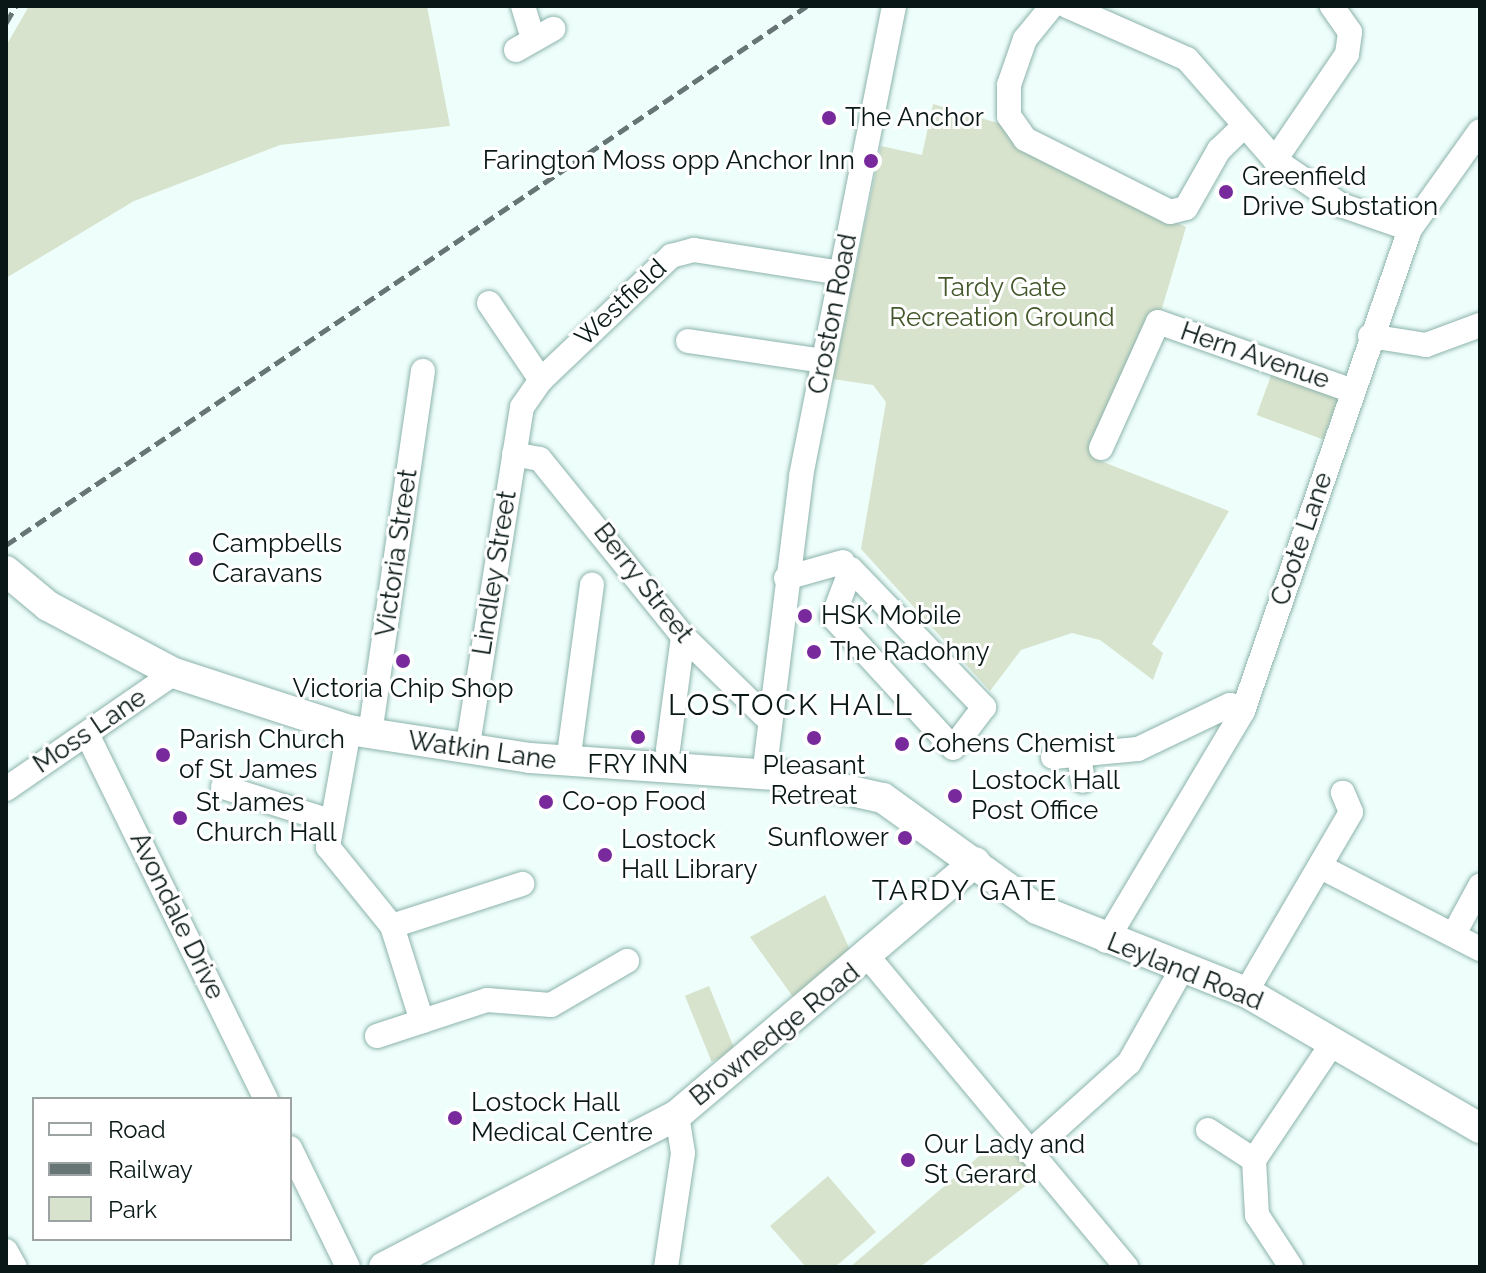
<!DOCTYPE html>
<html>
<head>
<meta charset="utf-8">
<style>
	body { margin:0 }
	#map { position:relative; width:1486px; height:1273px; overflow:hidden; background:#eefefb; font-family:Raleway,sans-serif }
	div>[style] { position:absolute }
	.green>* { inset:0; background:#d8e3cd; transform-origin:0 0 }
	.roads { filter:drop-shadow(0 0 2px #8cb3ab) drop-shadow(0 0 2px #8cb3ab) }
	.minor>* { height:24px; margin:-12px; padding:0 12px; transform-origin:12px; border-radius:12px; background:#fff }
	.major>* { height:30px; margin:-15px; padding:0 15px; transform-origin:15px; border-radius:15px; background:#fff }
	.rail>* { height:5px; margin-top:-2.5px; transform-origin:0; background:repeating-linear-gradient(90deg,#677674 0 12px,transparent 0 18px) }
	.dots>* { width:22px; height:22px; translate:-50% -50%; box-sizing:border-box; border:4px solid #fff; border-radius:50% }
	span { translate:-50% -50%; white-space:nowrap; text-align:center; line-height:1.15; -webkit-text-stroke:6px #fff; paint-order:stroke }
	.poi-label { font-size:26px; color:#091816 }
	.left { translate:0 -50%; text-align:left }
	.right { translate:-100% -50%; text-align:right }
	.park-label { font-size:26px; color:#44582c }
	.street-label { font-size:26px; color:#091816 }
	.neighbourhood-label { font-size:28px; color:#091816; letter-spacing:2px }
	.quarter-label { font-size:30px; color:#091816; letter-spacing:2px }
	.frame { position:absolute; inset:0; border:8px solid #091816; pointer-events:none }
	.legend { position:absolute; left:32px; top:1097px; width:260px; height:144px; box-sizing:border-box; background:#fff; border:2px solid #9da3a2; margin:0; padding:10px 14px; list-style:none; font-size:24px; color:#091816 }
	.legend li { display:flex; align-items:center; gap:16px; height:40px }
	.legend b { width:40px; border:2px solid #9da3a2 }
</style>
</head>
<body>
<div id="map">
	<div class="green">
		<div style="clip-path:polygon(29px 6px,427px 6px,450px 126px,280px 145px,134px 201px,6px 278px,6px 46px)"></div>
		<div style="clip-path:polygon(933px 104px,1008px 126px,1100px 187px,1186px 227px,1158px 322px,1098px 460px,1229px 511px,1152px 644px,1163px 653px,1153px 680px,1100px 640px,1072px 633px,1021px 650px,990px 691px,861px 549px,886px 402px,873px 385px,833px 379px,881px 146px,922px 155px)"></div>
		<div style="left:1273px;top:370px;width:71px;height:48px;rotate:20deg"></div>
		<div style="clip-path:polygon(825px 895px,851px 952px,793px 997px,750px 937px)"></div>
		<div style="left:709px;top:986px;width:71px;height:26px;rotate:68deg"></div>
		<div style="clip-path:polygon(1005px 1134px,1041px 1174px,920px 1267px,850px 1267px)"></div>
		<div style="clip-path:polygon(828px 1176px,876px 1232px,835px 1267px,806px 1267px,770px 1226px)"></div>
	</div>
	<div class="roads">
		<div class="minor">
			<div style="left:523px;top:6px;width:30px;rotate:73deg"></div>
			<div style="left:1052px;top:6px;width:43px;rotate:129.3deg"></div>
			<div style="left:1025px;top:39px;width:49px;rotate:109.2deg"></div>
			<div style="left:1009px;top:85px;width:31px;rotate:90deg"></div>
			<div style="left:1009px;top:116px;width:28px;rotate:55deg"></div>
			<div style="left:1025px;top:139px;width:162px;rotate:26.7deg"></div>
			<div style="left:1170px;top:212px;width:16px;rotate:-14deg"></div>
			<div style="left:1186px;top:208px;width:67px;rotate:-60.4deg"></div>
			<div style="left:1219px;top:150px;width:32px;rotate:-44deg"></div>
			<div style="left:1067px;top:6px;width:131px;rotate:23.8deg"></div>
			<div style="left:1187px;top:59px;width:134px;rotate:48.9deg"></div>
			<div style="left:1275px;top:160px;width:80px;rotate:34.3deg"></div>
			<div style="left:1341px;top:205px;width:73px;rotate:19.2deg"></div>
			<div style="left:516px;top:50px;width:43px;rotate:-29.6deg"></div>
			<div style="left:1275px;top:160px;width:128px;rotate:-55.8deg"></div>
			<div style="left:1347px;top:54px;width:22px;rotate:-82deg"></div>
			<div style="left:1350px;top:32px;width:32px;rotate:-125deg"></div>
			<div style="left:489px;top:303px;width:93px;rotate:56deg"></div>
			<div style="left:1370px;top:336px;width:57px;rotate:9.1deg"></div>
			<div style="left:1426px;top:345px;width:58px;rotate:-20.3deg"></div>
			<div style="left:688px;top:341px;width:136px;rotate:8.4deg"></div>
			<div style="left:1101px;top:448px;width:138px;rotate:-65.7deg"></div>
			<div style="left:1158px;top:322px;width:207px;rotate:19.5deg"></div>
			<div style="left:514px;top:454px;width:26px;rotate:11deg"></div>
			<div style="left:540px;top:459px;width:228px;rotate:51.1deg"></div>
			<div style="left:683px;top:636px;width:120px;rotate:44.3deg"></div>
			<div style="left:851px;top:569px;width:192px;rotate:46.1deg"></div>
			<div style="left:984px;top:707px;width:51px;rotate:127.1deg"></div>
			<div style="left:953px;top:748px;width:178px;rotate:-132.5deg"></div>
			<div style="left:833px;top:617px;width:51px;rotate:-69.4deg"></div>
			<div style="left:786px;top:578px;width:59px;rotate:-15.7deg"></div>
			<div style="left:349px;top:730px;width:119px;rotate:100.2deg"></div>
			<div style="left:328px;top:847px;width:102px;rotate:51deg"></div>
			<div style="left:392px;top:926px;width:100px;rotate:72.5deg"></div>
			<div style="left:87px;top:734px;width:407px;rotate:63.9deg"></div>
			<div style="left:370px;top:734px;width:367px;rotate:-81.7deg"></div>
			<div style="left:469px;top:738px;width:335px;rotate:-80.9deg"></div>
			<div style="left:522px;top:407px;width:33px;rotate:-55deg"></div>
			<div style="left:541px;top:380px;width:180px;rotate:-43.6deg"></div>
			<div style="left:671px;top:256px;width:24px;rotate:-15deg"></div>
			<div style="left:694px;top:250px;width:149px;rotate:8.9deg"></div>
			<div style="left:668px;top:749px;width:114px;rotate:-82.4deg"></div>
			<div style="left:1079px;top:756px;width:25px;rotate:81deg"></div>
			<div style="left:1053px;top:757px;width:85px;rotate:-5.4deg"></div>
			<div style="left:1138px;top:749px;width:102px;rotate:-25.6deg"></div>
			<div style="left:1230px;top:705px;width:14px;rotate:25deg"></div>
			<div style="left:568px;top:762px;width:179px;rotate:-82.3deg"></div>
			<div style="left:764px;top:775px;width:301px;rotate:-82.9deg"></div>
			<div style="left:801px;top:476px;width:479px;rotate:-78.8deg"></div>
			<div style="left:223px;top:787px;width:109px;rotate:17.6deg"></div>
			<div style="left:6px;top:789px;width:204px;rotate:-34.6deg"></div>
			<div style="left:1321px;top:867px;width:179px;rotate:27.3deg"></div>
			<div style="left:392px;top:926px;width:137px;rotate:-17.9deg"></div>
			<div style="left:1454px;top:934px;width:55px;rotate:-61.6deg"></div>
			<div style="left:1106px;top:941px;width:268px;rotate:-59.2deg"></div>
			<div style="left:1243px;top:711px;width:510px;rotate:-70.89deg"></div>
			<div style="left:1410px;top:229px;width:120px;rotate:-54.5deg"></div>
			<div style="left:869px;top:958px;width:402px;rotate:50.2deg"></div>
			<div style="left:1246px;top:992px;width:208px;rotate:-59.7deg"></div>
			<div style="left:1351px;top:812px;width:21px;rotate:-113deg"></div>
			<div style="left:377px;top:1036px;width:116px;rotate:-18.1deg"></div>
			<div style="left:487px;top:1000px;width:64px;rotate:4.5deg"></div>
			<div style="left:551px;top:1005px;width:88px;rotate:-30.1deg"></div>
			<div style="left:1208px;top:1130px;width:55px;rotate:33.1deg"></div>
			<div style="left:290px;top:1148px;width:132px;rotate:64deg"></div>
			<div style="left:1030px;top:1152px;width:133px;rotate:-42deg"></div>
			<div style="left:1129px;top:1063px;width:108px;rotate:-60.6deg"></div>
			<div style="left:6px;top:1251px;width:18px;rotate:61deg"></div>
			<div style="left:666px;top:1267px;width:115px;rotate:-81.5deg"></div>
			<div style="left:683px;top:1153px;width:38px;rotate:-99deg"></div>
			<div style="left:1291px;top:1267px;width:62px;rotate:-123.2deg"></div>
			<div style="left:1257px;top:1215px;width:55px;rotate:-93.1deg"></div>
			<div style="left:1254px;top:1160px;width:140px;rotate:-56.1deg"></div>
		</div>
		<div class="major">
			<div style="left:6px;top:571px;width:55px;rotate:39.8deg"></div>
			<div style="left:48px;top:606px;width:143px;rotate:28deg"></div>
			<div style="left:174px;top:673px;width:184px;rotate:18deg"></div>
			<div style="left:349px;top:730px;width:183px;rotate:8.8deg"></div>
			<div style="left:530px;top:758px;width:256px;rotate:4deg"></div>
			<div style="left:785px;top:776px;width:100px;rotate:12.7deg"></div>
			<div style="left:883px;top:798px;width:190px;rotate:35.8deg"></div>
			<div style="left:1037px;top:909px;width:225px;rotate:21.7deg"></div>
			<div style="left:1246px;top:992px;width:271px;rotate:30.2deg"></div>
			<div style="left:384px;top:1267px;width:330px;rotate:-27.4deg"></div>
			<div style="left:677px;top:1115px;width:391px;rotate:-40.3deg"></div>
		</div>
	</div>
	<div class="rail">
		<div style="left:6px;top:23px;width:20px;rotate:-60deg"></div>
		<div style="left:6px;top:545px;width:965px;rotate:-33.94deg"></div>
	</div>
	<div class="dots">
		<div style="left:829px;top:118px;background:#782a9c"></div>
		<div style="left:871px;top:161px;background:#782a9c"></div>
		<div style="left:1226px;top:192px;background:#782a9c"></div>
		<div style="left:196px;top:559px;background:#782a9c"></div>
		<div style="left:805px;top:616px;background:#782a9c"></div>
		<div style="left:814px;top:652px;background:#782a9c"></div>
		<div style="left:403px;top:661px;background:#782a9c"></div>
		<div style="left:638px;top:737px;background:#782a9c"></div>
		<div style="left:814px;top:738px;background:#782a9c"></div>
		<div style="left:902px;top:744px;background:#782a9c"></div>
		<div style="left:163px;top:755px;background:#782a9c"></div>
		<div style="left:955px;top:796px;background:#782a9c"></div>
		<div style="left:546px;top:802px;background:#782a9c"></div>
		<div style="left:180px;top:818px;background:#782a9c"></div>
		<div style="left:905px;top:838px;background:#782a9c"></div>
		<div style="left:605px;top:855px;background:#782a9c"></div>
		<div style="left:455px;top:1118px;background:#782a9c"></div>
		<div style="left:908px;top:1160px;background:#782a9c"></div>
	</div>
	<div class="poi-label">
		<span class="left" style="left:845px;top:118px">The Anchor</span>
		<span class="right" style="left:855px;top:161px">Farington Moss opp Anchor Inn</span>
		<span class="left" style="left:1242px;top:192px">Greenfield<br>Drive Substation</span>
		<span class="left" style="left:212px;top:559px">Campbells<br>Caravans</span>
		<span class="left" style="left:821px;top:616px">HSK Mobile</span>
		<span class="left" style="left:830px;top:652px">The Radohny</span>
		<span style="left:403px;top:689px">Victoria Chip Shop</span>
		<span class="left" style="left:179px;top:755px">Parish Church<br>of St James</span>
		<span class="left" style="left:918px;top:744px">Cohens Chemist</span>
		<span style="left:638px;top:765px">FRY INN</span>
		<span style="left:814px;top:781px">Pleasant<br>Retreat</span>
		<span class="left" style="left:971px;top:796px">Lostock Hall<br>Post Office</span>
		<span class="left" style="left:562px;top:802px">Co-op Food</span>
		<span class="left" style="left:196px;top:818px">St James<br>Church Hall</span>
		<span class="right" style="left:889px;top:838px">Sunflower</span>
		<span class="left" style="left:621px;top:855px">Lostock<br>Hall Library</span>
		<span class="left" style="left:471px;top:1118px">Lostock Hall<br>Medical Centre</span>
		<span class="left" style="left:924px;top:1160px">Our Lady and<br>St Gerard</span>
	</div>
	<div class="park-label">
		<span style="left:1002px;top:303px">Tardy Gate<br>Recreation Ground</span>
	</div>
	<div class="street-label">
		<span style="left:621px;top:303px;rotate:-43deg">Westfield</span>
		<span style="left:833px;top:314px;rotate:-79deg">Croston Road</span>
		<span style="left:1255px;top:356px;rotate:19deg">Hern Avenue</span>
		<span style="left:1302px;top:539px;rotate:-71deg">Coote Lane</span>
		<span style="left:397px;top:553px;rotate:-82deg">Victoria Street</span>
		<span style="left:495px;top:573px;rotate:-81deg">Lindley Street</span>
		<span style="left:643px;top:583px;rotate:52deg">Berry Street</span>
		<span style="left:90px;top:731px;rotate:-34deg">Moss Lane</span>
		<span style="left:482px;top:751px;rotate:8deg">Watkin Lane</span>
		<span style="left:177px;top:916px;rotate:64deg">Avondale Drive</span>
		<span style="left:1185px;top:972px;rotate:22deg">Leyland Road</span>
		<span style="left:775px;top:1035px;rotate:-39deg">Brownedge Road</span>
	</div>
	<div class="neighbourhood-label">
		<span style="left:965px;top:891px">TARDY GATE</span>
	</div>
	<div class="quarter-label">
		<span style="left:791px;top:705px">LOSTOCK HALL</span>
	</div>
	<div class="frame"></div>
	<ul class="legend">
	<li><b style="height:10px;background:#fff"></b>Road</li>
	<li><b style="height:10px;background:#677674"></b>Railway</li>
	<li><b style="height:22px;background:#d8e3cd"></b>Park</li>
	</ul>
</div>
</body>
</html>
